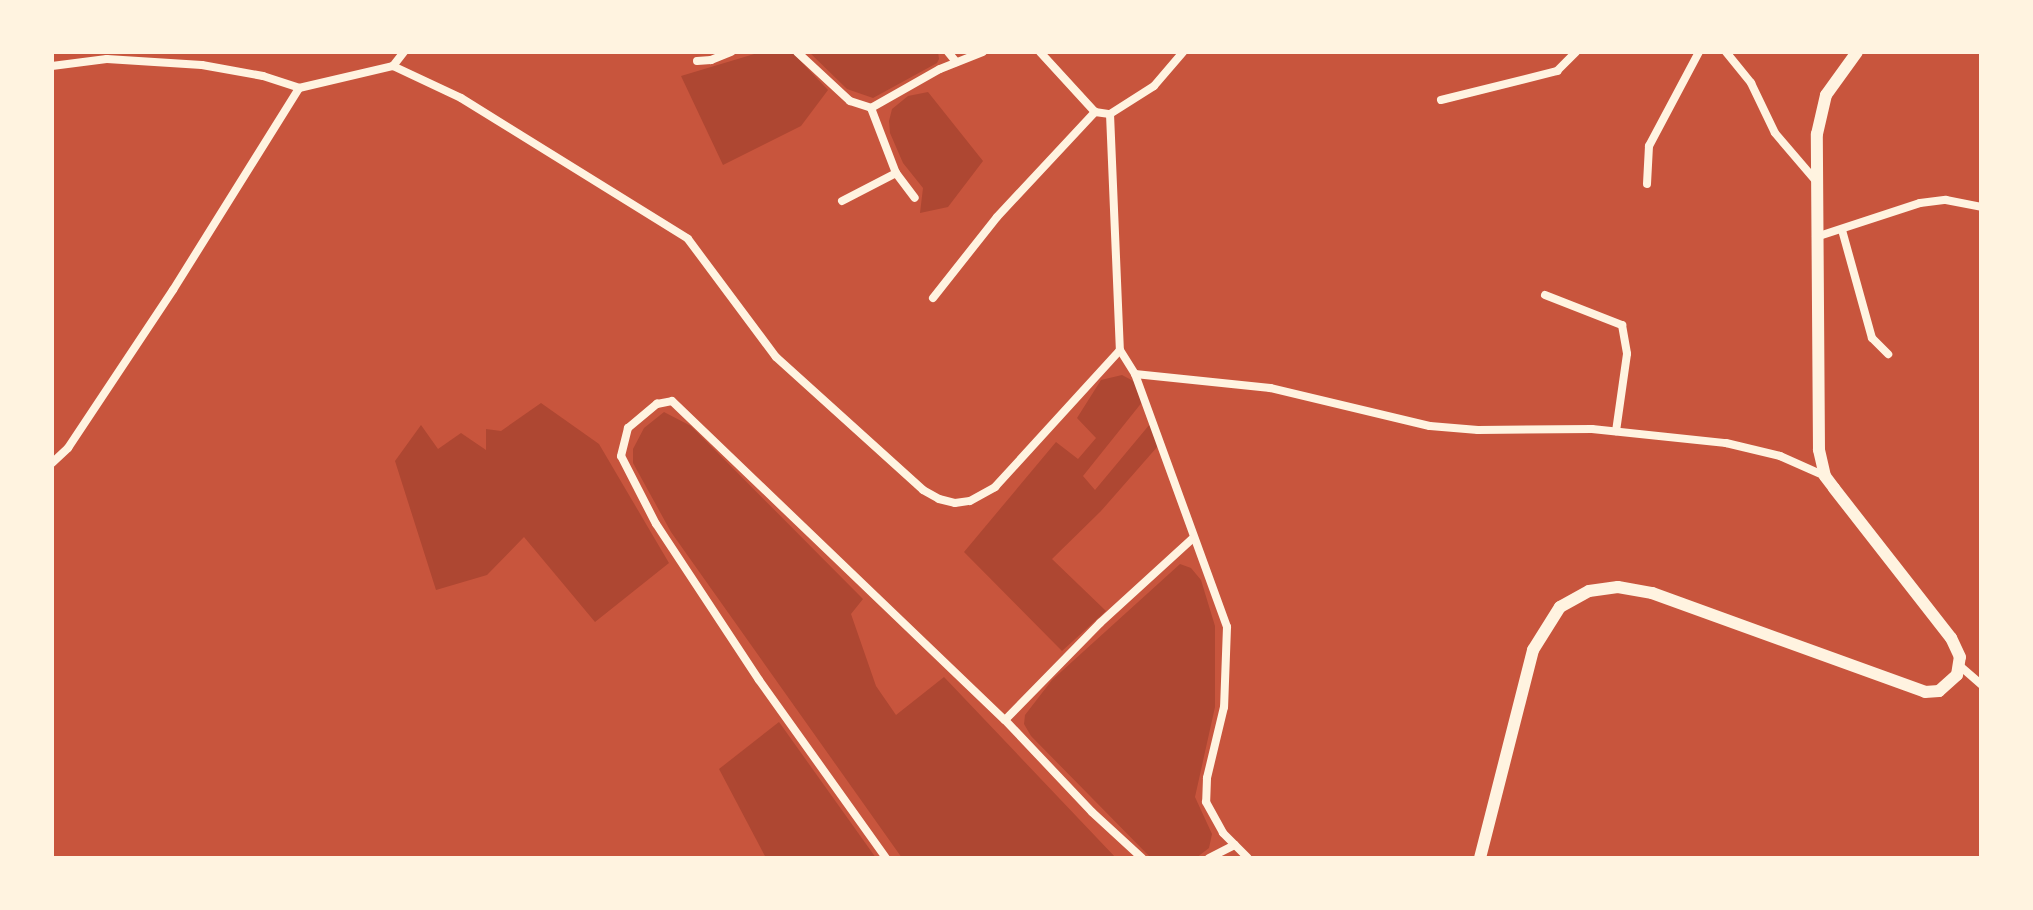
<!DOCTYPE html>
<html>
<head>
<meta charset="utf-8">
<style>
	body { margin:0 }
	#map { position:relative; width:2033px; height:910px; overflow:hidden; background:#c8553d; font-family:"Varela Round",sans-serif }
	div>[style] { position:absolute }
	.green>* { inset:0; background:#ae4732 }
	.minor>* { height:8px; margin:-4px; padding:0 4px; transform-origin:4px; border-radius:4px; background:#fff3e0 }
	.tertiary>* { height:12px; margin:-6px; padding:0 6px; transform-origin:6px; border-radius:6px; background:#fff3e0 }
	span { translate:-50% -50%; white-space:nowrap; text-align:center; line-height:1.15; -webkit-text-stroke:7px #fff3e0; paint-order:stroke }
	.frame { position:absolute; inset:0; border:54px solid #fff3e0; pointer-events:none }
</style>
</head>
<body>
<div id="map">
	<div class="green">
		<div style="clip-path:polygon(761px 52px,792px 52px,828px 90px,801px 126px,723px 165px,681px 76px)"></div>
		<div style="clip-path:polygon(809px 52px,938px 52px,939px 59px,937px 63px,873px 98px,847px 89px)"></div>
		<div style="clip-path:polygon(928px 92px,983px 161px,948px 207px,920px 213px,923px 188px,903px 163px,890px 133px,889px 121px,892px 109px,908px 96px)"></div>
		<div style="clip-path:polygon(1122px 375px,1137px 383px,1143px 401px,1083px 476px,1095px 490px,1150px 424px,1158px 446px,1101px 511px,1052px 559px,1106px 611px,1062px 651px,964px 552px,1056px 442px,1078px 459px,1096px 438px,1077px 418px,1101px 380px)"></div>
		<div style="clip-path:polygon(541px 403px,599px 444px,669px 563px,595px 622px,524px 537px,487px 575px,436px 590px,395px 461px,421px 425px,438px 449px,461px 433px,486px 450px,486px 429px,501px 431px)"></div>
		<div style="clip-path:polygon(664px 412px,691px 426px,863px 599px,851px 614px,876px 686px,896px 715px,944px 677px,1116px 858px,902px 858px,671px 532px,633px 463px,633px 449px,644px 428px)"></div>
		<div style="clip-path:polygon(1180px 564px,1191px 568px,1201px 580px,1215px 626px,1215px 707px,1195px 797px,1212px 834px,1209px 848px,1196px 858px,1151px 858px,1031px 736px,1024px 724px,1025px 715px,1052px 680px)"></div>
		<div style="clip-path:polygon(779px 722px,876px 858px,766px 858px,719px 769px)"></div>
	</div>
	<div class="minor">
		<div style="left:797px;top:52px;width:72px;rotate:42.8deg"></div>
		<div style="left:850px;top:101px;width:22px;rotate:18deg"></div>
		<div style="left:871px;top:108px;width:79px;rotate:-29.5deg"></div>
		<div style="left:940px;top:69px;width:46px;rotate:-21.6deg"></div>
		<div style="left:948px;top:52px;width:13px;rotate:51deg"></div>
		<div style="left:1040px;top:52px;width:81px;rotate:47.5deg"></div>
		<div style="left:1095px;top:112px;width:15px;rotate:8deg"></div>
		<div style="left:1110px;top:114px;width:52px;rotate:-32.5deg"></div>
		<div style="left:1154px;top:86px;width:45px;rotate:-49.5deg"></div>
		<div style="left:1726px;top:52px;width:40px;rotate:51deg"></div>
		<div style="left:1751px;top:83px;width:55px;rotate:64.4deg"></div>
		<div style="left:1775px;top:133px;width:63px;rotate:49.5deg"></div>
		<div style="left:697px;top:61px;width:14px;rotate:-4deg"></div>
		<div style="left:711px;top:60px;width:22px;rotate:-22deg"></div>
		<div style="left:52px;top:66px;width:55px;rotate:-7.3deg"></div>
		<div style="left:107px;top:59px;width:95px;rotate:3.6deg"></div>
		<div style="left:202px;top:65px;width:62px;rotate:10.2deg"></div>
		<div style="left:263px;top:76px;width:38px;rotate:18deg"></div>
		<div style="left:299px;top:88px;width:97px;rotate:-13.2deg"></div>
		<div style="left:393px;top:66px;width:18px;rotate:-52deg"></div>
		<div style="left:393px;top:66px;width:75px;rotate:25.2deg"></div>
		<div style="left:461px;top:98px;width:267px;rotate:31.8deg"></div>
		<div style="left:688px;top:239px;width:147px;rotate:53.3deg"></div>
		<div style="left:776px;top:357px;width:198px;rotate:42.1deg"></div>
		<div style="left:923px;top:490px;width:18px;rotate:29deg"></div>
		<div style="left:939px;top:499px;width:16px;rotate:14deg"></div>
		<div style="left:955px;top:503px;width:15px;rotate:-8deg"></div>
		<div style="left:970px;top:501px;width:29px;rotate:-29deg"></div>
		<div style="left:995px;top:487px;width:185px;rotate:-47.6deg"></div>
		<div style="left:1441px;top:100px;width:120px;rotate:-14deg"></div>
		<div style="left:1557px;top:71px;width:27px;rotate:-45deg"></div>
		<div style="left:871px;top:108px;width:70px;rotate:69deg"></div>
		<div style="left:896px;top:173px;width:31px;rotate:53deg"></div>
		<div style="left:1110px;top:114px;width:236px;rotate:87.6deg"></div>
		<div style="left:1120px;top:350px;width:28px;rotate:58deg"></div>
		<div style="left:1135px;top:374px;width:269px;rotate:70deg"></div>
		<div style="left:1227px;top:627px;width:80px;rotate:92.1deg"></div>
		<div style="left:1224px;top:707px;width:73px;rotate:103.5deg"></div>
		<div style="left:1207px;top:778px;width:24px;rotate:92deg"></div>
		<div style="left:1206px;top:802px;width:35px;rotate:61deg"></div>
		<div style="left:1223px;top:833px;width:35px;rotate:45deg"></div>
		<div style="left:1647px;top:184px;width:38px;rotate:-87deg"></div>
		<div style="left:1649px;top:146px;width:106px;rotate:-62deg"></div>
		<div style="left:842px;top:201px;width:61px;rotate:-27.4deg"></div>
		<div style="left:1842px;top:230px;width:112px;rotate:74.5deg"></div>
		<div style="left:1872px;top:338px;width:23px;rotate:45deg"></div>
		<div style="left:1816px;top:237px;width:109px;rotate:-18.1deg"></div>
		<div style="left:1920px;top:203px;width:26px;rotate:-7deg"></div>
		<div style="left:1946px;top:200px;width:36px;rotate:11deg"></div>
		<div style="left:1545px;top:295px;width:83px;rotate:21.3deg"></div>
		<div style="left:1622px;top:325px;width:29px;rotate:80deg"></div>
		<div style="left:1627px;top:354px;width:78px;rotate:98.1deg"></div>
		<div style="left:933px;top:298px;width:103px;rotate:-51.7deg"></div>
		<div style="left:997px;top:217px;width:144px;rotate:-47deg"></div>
		<div style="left:1135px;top:374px;width:136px;rotate:5.9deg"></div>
		<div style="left:1270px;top:388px;width:164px;rotate:13.4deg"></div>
		<div style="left:1430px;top:426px;width:48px;rotate:4.8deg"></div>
		<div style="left:1478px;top:430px;width:114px;rotate:-0.5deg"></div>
		<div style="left:1592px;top:429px;width:135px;rotate:6deg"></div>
		<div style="left:1726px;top:443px;width:56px;rotate:13.5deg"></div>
		<div style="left:1780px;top:456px;width:49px;rotate:24deg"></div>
		<div style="left:52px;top:463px;width:22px;rotate:-43deg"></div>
		<div style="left:68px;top:448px;width:190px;rotate:-56.4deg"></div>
		<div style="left:173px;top:290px;width:238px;rotate:-58deg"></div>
		<div style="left:1960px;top:666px;width:28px;rotate:41deg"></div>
		<div style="left:886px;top:858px;width:219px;rotate:-125.5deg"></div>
		<div style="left:759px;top:680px;width:187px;rotate:-123.4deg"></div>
		<div style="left:656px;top:524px;width:76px;rotate:-117.2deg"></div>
		<div style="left:621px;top:456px;width:29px;rotate:-76deg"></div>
		<div style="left:628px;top:428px;width:38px;rotate:-40deg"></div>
		<div style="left:657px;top:404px;width:15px;rotate:-11deg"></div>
		<div style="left:672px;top:401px;width:461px;rotate:43.8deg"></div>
		<div style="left:1142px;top:858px;width:68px;rotate:-137.4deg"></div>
		<div style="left:1092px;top:812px;width:127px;rotate:-133.4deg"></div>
		<div style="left:1005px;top:720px;width:136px;rotate:-45.6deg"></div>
		<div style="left:1100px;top:623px;width:125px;rotate:-42.4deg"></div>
		<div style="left:1209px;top:858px;width:29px;rotate:-27deg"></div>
	</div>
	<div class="tertiary">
		<div style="left:1480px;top:858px;width:215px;rotate:-75.7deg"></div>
		<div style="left:1533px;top:650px;width:51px;rotate:-57.9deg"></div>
		<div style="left:1560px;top:607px;width:33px;rotate:-29deg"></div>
		<div style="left:1589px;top:591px;width:29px;rotate:-8deg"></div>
		<div style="left:1618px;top:587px;width:35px;rotate:10deg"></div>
		<div style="left:1652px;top:593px;width:290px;rotate:19.9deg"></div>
		<div style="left:1925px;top:692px;width:14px;rotate:-4deg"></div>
		<div style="left:1939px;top:691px;width:24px;rotate:-42deg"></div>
		<div style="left:1957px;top:675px;width:18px;rotate:-81deg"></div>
		<div style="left:1960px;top:657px;width:21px;rotate:-115deg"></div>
		<div style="left:1951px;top:638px;width:190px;rotate:-128deg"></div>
		<div style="left:1834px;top:488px;width:15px;rotate:-127deg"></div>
		<div style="left:1825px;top:476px;width:27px;rotate:-103deg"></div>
		<div style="left:1819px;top:450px;width:316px;rotate:-90.4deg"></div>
		<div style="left:1817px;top:134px;width:40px;rotate:-77deg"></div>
		<div style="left:1826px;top:95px;width:53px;rotate:-54.2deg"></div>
	</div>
	<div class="frame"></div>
</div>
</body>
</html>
